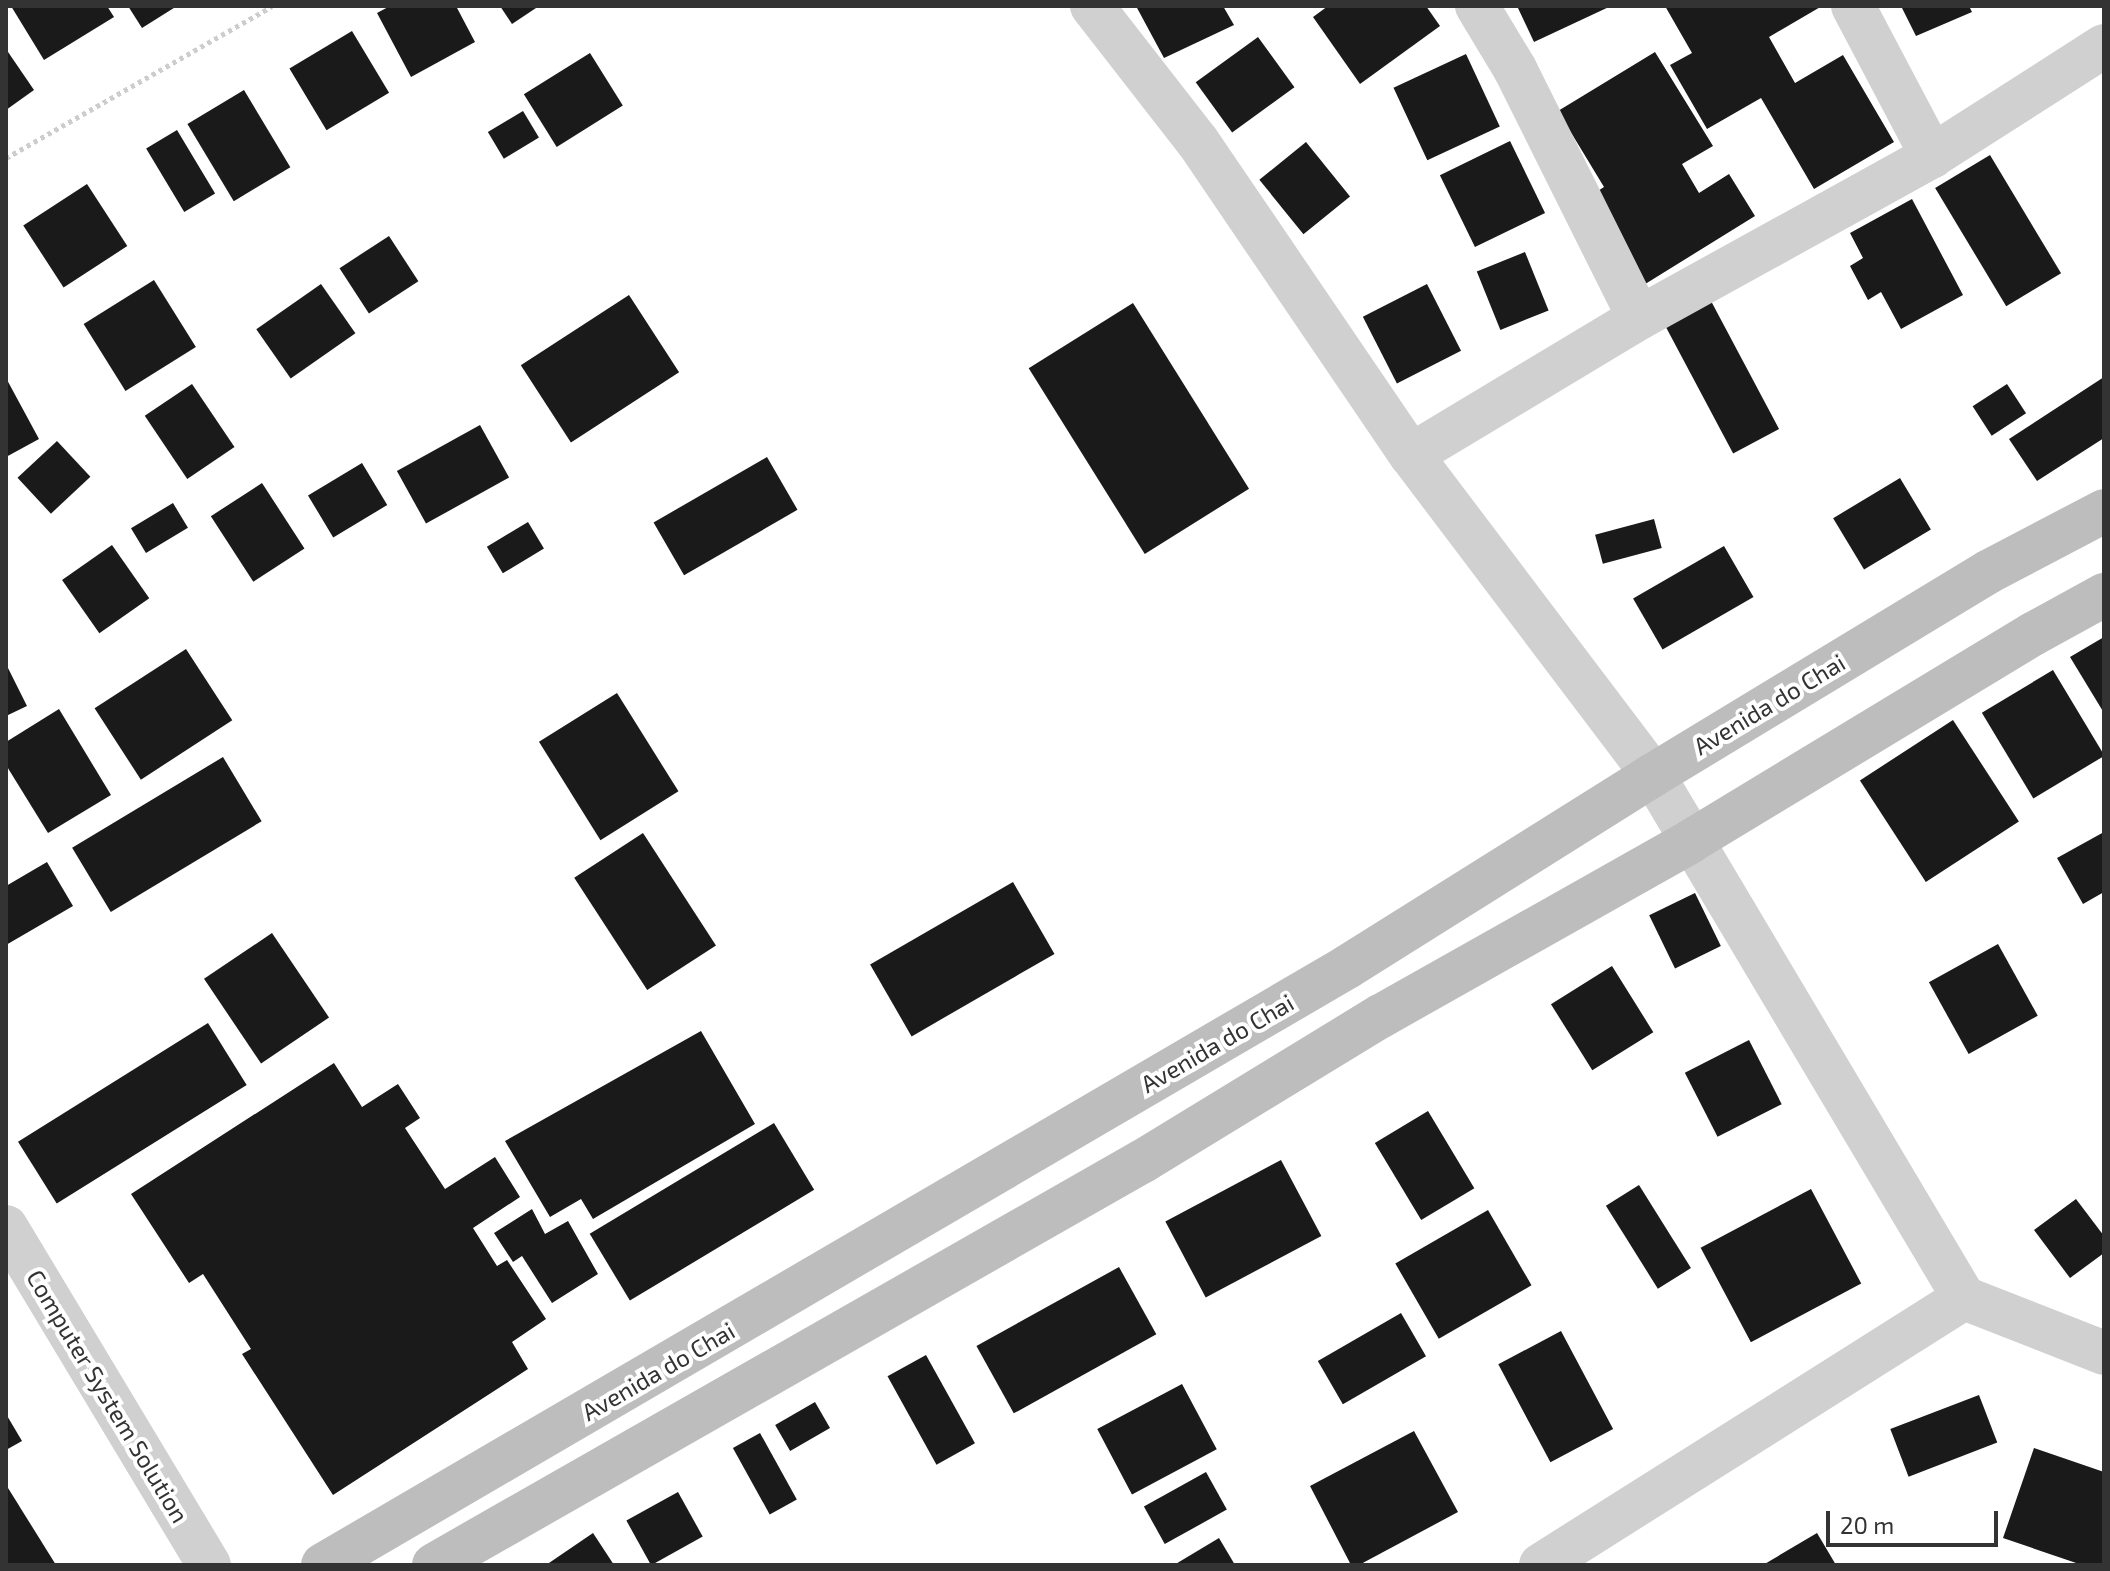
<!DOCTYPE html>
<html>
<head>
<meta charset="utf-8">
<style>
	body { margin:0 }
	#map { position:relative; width:2110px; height:1571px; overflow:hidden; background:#fff; font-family:"Exo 2",sans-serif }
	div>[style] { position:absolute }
	.building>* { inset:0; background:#1a1a1a; transform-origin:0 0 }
	.path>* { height:5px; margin-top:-2.5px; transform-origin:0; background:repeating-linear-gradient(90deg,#cdcdcd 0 4px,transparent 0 8px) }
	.street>* { height:44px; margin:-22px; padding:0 22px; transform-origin:22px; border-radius:22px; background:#d0d0d0 }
	.secondary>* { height:44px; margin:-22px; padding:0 22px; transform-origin:22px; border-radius:22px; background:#bdbdbd }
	span { translate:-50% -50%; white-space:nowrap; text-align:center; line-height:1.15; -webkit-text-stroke:8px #fff; paint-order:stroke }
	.street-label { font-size:24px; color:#333 }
	.frame { position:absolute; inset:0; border:8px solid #333; pointer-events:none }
	.scale { position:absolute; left:1826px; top:1511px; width:172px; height:36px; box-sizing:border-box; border:4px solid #333; border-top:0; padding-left:10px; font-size:24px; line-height:28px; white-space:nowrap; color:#333; -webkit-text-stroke:6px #fff; paint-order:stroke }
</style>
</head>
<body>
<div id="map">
	<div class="building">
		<div style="clip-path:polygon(11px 6px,107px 6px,114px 17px,44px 60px)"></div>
		<div style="clip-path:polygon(128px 6px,177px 6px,142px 28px)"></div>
		<div style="clip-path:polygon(390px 6px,456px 6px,475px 42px,411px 77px,377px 13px)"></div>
		<div style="clip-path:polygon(500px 6px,539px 6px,512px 24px)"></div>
		<div style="clip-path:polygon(1136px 6px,1223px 6px,1234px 25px,1164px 58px)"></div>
		<div style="clip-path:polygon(1328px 6px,1426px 6px,1440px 26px,1360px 84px,1313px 17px)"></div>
		<div style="clip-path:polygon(1517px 6px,1611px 6px,1534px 42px)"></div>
		<div style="clip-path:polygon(1665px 6px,1822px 6px,1769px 37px,1795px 83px,1843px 55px,1894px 142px,1814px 189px,1761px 98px,1707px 129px,1670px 65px,1692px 53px)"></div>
		<div style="clip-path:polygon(1901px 6px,1969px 6px,1972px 12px,1916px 36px)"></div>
		<div style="left:352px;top:31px;width:72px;height:73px;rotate:59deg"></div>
		<div style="left:1258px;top:37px;width:62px;height:77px;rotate:54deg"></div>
		<div style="clip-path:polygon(6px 49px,34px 90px,6px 110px)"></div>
		<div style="clip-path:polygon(1655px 52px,1713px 146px,1682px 164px,1699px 193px,1729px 174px,1755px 216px,1642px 286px,1587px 198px,1604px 187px,1558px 111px)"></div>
		<div style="left:590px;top:53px;width:62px;height:78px;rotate:58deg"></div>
		<div style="left:1466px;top:54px;width:80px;height:80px;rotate:65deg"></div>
		<div style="left:244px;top:90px;width:90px;height:66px;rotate:59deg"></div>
		<div style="left:523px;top:111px;width:31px;height:41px;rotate:59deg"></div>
		<div style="left:177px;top:130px;width:74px;height:36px;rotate:59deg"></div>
		<div style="left:1510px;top:141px;width:80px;height:78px;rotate:64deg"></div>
		<div style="left:1306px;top:142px;width:70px;height:60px;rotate:51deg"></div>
		<div style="left:1990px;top:155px;width:138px;height:64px;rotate:59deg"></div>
		<div style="left:87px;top:184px;width:74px;height:76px;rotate:57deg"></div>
		<div style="clip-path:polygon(1912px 199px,1963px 295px,1901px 329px,1881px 292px,1868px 300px,1850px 266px,1863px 258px,1850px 233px)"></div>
		<div style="left:389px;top:236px;width:54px;height:59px;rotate:57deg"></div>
		<div style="left:1525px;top:252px;width:63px;height:52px;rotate:68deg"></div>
		<div style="left:154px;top:280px;width:79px;height:83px;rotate:58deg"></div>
		<div style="left:321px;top:284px;width:60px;height:79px;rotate:55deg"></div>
		<div style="left:1427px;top:284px;width:75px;height:72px;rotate:63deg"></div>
		<div style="left:629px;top:295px;width:92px;height:129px;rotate:57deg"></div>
		<div style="left:1711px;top:301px;width:145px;height:52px;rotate:62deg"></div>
		<div style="left:1133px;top:303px;width:219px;height:123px;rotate:58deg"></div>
		<div style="clip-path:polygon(2104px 377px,2104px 438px,2037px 481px,2009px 439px)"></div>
		<div style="clip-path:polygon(6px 378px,39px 439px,6px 457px)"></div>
		<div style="left:192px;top:384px;width:76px;height:57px;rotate:56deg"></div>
		<div style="left:2007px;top:384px;width:35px;height:41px;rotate:57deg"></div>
		<div style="left:480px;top:425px;width:60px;height:95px;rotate:61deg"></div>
		<div style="left:57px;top:441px;width:49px;height:54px;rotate:47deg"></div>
		<div style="left:767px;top:457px;width:61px;height:131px;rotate:60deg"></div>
		<div style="left:362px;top:463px;width:49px;height:63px;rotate:59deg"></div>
		<div style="left:1900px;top:478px;width:60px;height:78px;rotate:59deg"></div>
		<div style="left:262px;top:483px;width:78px;height:61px;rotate:57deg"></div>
		<div style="left:173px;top:503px;width:29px;height:49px;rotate:59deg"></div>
		<div style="left:1654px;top:519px;width:30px;height:61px;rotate:75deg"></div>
		<div style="left:528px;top:522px;width:31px;height:48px;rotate:59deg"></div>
		<div style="left:112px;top:545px;width:65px;height:61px;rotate:55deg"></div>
		<div style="left:1724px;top:546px;width:59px;height:105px;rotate:60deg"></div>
		<div style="clip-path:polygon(2104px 637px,2104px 713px,2070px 657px)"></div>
		<div style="left:186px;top:649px;width:85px;height:109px;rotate:57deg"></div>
		<div style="clip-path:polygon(6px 664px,27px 706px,6px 716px)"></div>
		<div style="left:2053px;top:670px;width:100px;height:83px;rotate:59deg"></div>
		<div style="left:617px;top:693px;width:116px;height:92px;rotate:58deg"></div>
		<div style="clip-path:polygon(59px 709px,111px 795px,48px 833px,6px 765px,6px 742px)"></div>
		<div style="left:1953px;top:720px;width:121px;height:111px;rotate:57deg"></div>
		<div style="left:223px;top:757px;width:75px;height:176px;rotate:59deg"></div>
		<div style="clip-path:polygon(2104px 832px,2104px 892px,2083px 904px,2057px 858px)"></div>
		<div style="left:643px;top:833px;width:134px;height:82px;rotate:57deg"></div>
		<div style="clip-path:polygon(47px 862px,73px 906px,6px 945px,6px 886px)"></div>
		<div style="left:1013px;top:882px;width:83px;height:165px;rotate:60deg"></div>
		<div style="left:1695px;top:893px;width:59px;height:51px;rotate:64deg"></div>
		<div style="left:272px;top:933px;width:102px;height:82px;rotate:56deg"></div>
		<div style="left:1998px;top:944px;width:82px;height:79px;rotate:61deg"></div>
		<div style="left:1612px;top:966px;width:78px;height:72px;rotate:58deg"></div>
		<div style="left:208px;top:1023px;width:73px;height:224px;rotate:58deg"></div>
		<div style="clip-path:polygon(701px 1031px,755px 1124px,593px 1219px,581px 1199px,550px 1217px,505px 1141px)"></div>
		<div style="left:1749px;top:1040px;width:72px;height:72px;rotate:63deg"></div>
		<div style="clip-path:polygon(334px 1063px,362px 1107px,398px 1084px,420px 1118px,405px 1128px,445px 1189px,495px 1157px,520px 1197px,473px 1228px,497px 1266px,507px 1260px,546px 1319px,512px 1342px,528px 1369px,333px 1495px,242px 1354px,251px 1349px,203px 1274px,189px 1283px,131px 1194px)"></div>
		<div style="left:1428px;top:1111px;width:90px;height:62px;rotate:59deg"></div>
		<div style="left:774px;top:1123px;width:78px;height:215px;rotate:59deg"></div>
		<div style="left:1281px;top:1160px;width:86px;height:131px;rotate:62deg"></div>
		<div style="left:1639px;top:1185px;width:98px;height:39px;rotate:58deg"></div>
		<div style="left:1811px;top:1189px;width:107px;height:125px;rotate:62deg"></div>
		<div style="clip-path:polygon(2076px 1199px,2104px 1236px,2104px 1253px,2070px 1278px,2034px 1230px)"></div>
		<div style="clip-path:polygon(532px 1209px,545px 1234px,568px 1221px,598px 1274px,552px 1303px,522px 1256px,513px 1262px,494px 1233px)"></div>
		<div style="left:1488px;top:1210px;width:87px;height:107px;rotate:60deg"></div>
		<div style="left:1119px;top:1267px;width:77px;height:163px;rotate:61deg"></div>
		<div style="left:1401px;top:1313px;width:50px;height:96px;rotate:60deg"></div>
		<div style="left:1561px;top:1331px;width:111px;height:71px;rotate:62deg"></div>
		<div style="left:926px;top:1355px;width:101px;height:44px;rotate:61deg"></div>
		<div style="left:1182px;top:1384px;width:74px;height:96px;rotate:62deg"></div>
		<div style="left:1979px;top:1395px;width:51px;height:95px;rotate:69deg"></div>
		<div style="left:815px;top:1402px;width:30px;height:46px;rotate:60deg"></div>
		<div style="clip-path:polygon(6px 1414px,22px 1441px,6px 1450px)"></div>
		<div style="clip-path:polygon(1414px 1431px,1458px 1512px,1359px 1565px,1351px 1565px,1310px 1486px)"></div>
		<div style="left:760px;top:1433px;width:76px;height:31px;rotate:61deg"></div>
		<div style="clip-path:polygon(2034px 1448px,2104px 1472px,2104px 1565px,2082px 1565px,2003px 1538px)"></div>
		<div style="left:1206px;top:1472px;width:43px;height:71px;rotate:61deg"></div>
		<div style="clip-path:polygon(8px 1488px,56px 1565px,6px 1565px)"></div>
		<div style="left:678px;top:1492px;width:51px;height:59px;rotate:61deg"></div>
		<div style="clip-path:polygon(593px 1533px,614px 1565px,546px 1565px)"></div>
		<div style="clip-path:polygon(1817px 1533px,1836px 1565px,1763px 1565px)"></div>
		<div style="clip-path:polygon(1219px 1538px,1235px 1565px,1174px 1565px)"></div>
	</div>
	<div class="path">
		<div style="left:6px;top:158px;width:306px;rotate:-29.7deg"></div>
	</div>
	<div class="street">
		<div style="left:1092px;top:6px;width:172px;rotate:52.1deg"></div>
		<div style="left:1198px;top:142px;width:379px;rotate:55.8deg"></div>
		<div style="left:1411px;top:455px;width:401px;rotate:52.9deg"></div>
		<div style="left:1653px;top:775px;width:608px;rotate:59.26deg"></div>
		<div style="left:1964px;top:1298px;width:150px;rotate:21.4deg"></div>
		<div style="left:1477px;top:6px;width:74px;rotate:58.9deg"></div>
		<div style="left:1515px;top:69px;width:278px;rotate:63.5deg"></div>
		<div style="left:1639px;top:318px;width:335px;rotate:-28.9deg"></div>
		<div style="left:1932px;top:156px;width:204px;rotate:-32.6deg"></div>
		<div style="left:1853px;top:6px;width:170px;rotate:62.2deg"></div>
		<div style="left:1411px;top:455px;width:266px;rotate:-31deg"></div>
		<div style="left:6px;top:1227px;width:394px;rotate:59deg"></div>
		<div style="left:1541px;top:1565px;width:500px;rotate:-32.26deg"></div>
	</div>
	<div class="secondary">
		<div style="left:323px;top:1565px;width:1186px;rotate:-30.28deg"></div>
		<div style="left:1347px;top:967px;width:361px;rotate:-32.1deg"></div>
		<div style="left:1653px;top:775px;width:392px;rotate:-31.2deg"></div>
		<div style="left:1988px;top:572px;width:131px;rotate:-27.7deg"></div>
		<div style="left:434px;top:1565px;width:816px;rotate:-29.68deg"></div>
		<div style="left:1143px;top:1161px;width:279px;rotate:-31.4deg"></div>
		<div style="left:1381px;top:1016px;width:356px;rotate:-29.4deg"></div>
		<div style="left:1691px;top:841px;width:400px;rotate:-31.2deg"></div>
		<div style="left:2033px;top:634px;width:81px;rotate:-28.8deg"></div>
	</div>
	<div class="street-label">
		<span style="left:1769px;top:704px;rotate:-31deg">Avenida do Chai</span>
		<span style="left:1217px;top:1043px;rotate:-30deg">Avenida do Chai</span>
		<span style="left:658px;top:1371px;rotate:-30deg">Avenida do Chai</span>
		<span style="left:108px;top:1396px;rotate:59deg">Computer System Solution</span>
	</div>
	<div class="frame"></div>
	<div class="scale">20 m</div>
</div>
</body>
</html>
